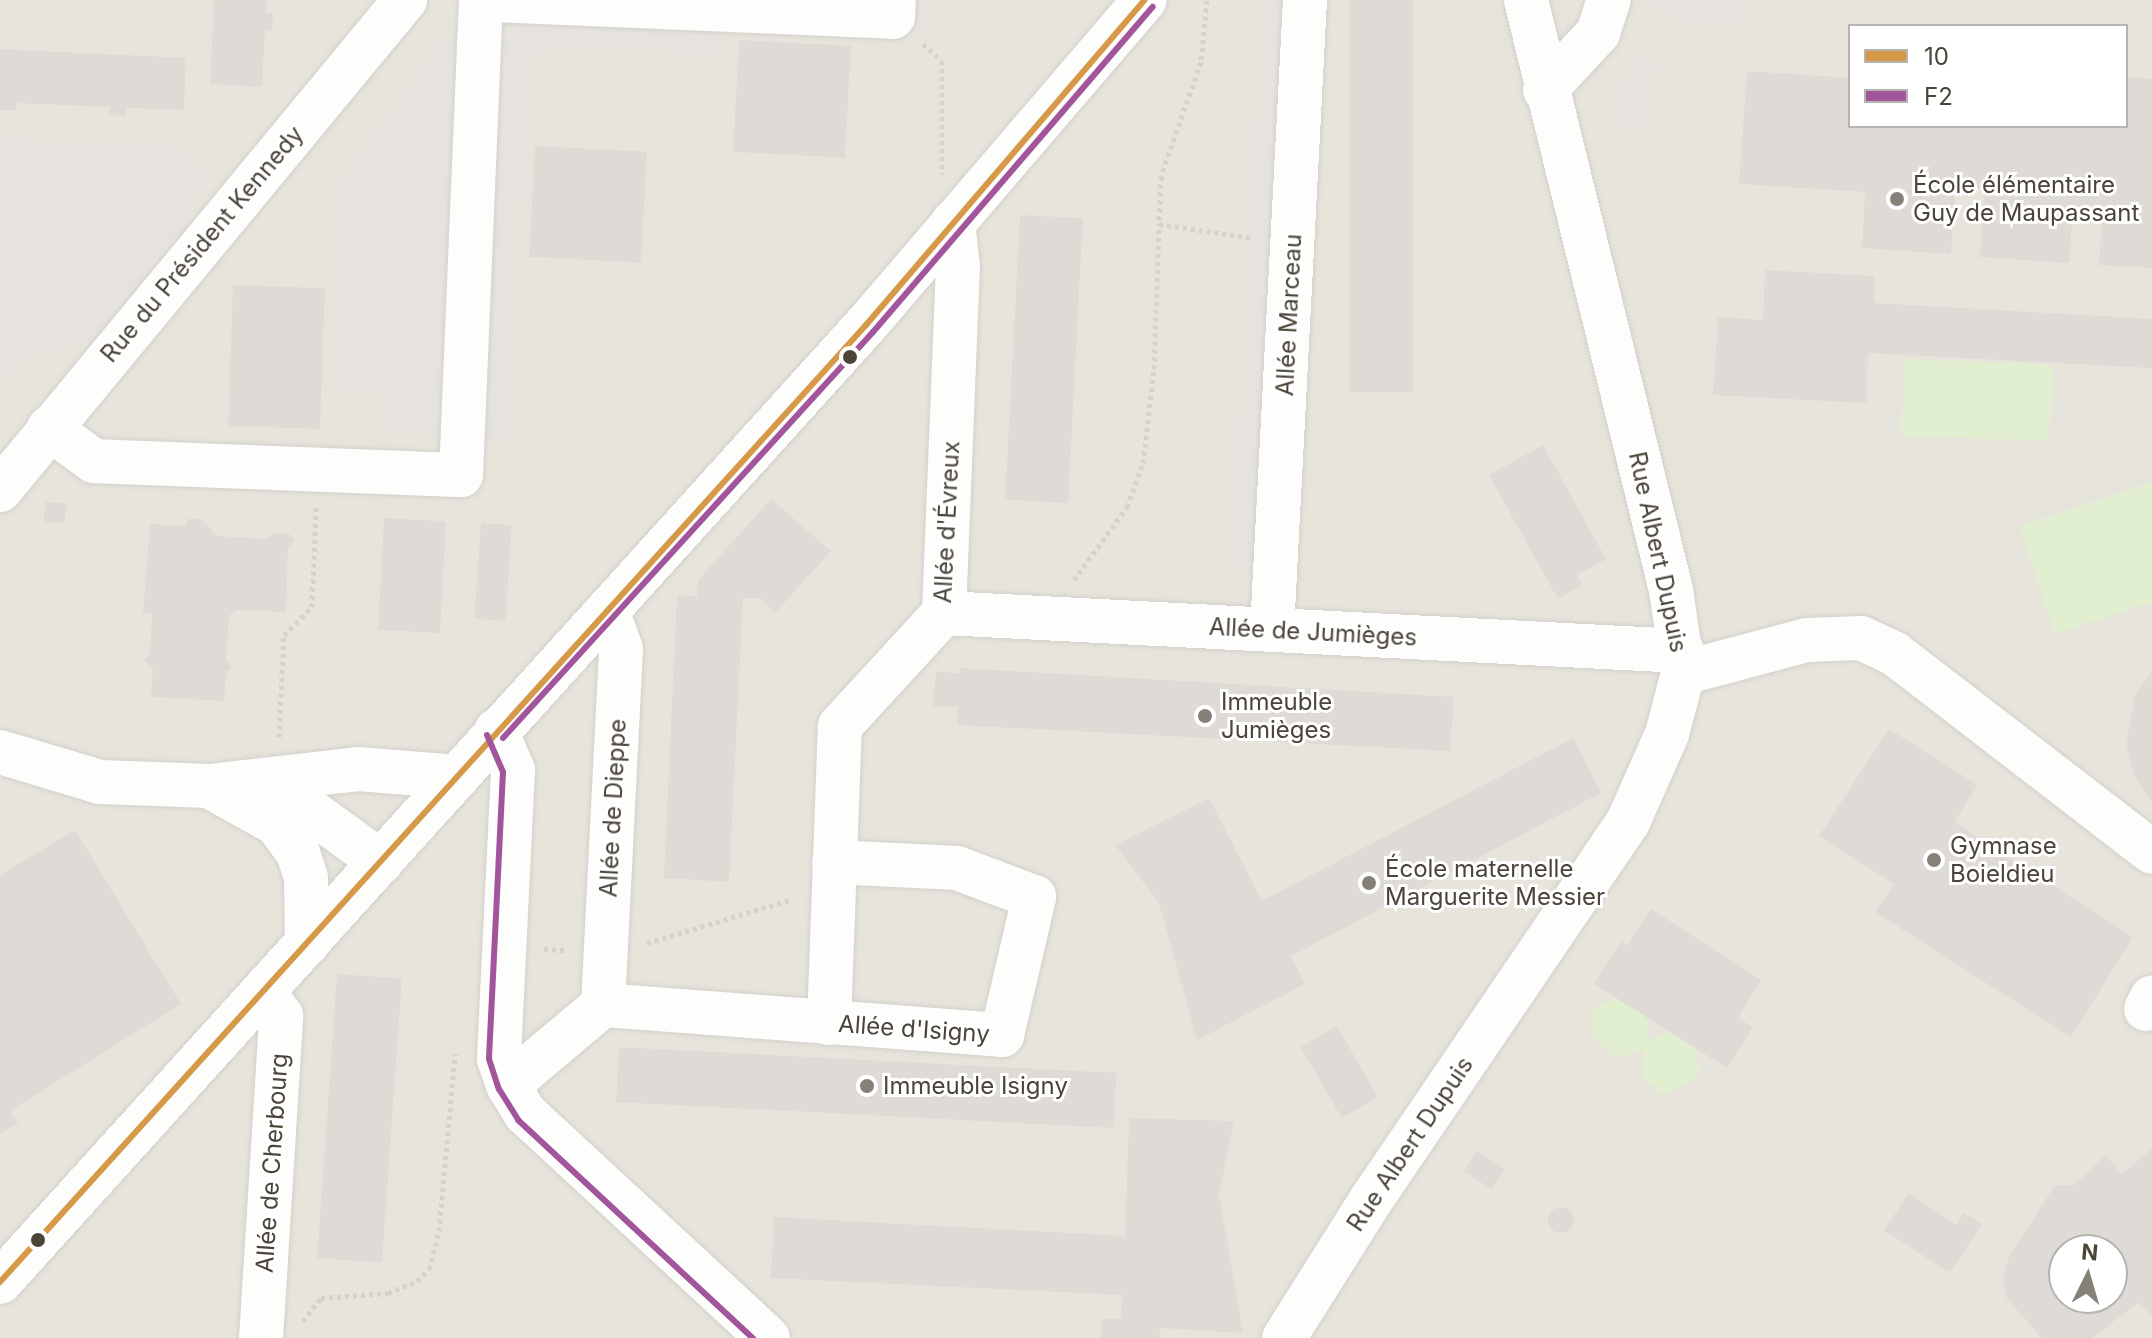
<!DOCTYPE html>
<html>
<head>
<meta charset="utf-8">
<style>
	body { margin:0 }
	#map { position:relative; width:2152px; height:1338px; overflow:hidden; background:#f4f2ee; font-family:Inter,sans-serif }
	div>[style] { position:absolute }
	.residential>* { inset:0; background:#e7e4dc }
	.green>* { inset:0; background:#e1eecf; transform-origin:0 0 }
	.parking>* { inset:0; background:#e6e3df }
	.building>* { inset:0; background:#dedbd6; transform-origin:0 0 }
	.round { border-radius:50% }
	.path>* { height:5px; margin-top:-2.5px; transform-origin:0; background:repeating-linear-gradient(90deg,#d3d2cc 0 4px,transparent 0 8px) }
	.roads { filter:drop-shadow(0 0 2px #d2d0cb) drop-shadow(0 0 2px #d2d0cb) }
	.minor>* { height:44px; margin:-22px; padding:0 22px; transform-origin:22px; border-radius:22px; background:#fdfdfc }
	.bus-1>* { height:6px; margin:-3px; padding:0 3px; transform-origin:3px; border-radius:3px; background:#d59947 }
	.bus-2>* { height:6px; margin:-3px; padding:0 3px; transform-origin:3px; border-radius:3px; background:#a2559d }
	.dots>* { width:22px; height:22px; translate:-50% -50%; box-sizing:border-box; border:4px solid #fff; border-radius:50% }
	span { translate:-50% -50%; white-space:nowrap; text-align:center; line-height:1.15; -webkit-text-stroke:6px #fff; paint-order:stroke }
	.poi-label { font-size:24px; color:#4b4439 }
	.left { translate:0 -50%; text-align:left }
	.street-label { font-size:24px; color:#4b4439 }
	.legend { position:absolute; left:1848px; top:24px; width:280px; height:104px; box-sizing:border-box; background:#fff; border:2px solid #b7b4b0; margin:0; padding:10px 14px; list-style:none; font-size:24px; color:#4b4439 }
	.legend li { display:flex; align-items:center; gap:16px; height:40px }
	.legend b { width:40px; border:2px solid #b7b4b0 }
	.north { position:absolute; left:2048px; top:1234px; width:80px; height:80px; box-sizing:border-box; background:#fff; border:2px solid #b7b4b0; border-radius:50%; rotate:5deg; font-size:22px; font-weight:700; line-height:32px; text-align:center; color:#4b4439 }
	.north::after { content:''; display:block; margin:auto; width:28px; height:36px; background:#868178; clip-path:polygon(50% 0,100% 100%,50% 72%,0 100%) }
</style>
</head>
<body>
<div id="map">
	<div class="residential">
		<div style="clip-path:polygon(evenodd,0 0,2152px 0,2152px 1338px,0 1338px,0 0,1850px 26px,2126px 26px,2126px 126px,1850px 126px,1850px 26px,0 0,2064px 1250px,2112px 1250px,2112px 1298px,2064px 1298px,2064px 1250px)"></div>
	</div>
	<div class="green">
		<div style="left:1904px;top:359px;width:148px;height:77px;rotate:2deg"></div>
		<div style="clip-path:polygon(2152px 482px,2152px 602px,2055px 634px,2020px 526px)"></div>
		<div style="clip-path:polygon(1615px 997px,1649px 1019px,1647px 1037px,1653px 1041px,1668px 1031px,1696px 1049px,1699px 1076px,1665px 1094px,1642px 1078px,1644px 1053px,1639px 1049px,1618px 1059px,1592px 1036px,1592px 1009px)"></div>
	</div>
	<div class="parking">
		<div style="clip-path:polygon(882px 0,938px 0,936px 34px,906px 31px)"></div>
		<div style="clip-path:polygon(1260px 0,1288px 0,1262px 573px,1229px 573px)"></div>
		<div style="clip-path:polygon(1650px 0,1753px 0,1753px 28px,1691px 25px,1649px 10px)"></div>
		<div style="clip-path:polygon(537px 16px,716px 24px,715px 56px,549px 45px,530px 58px,508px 441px,383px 434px,386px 392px,329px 390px,340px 177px,441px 39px,500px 44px)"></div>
		<div style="clip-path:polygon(1631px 49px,1660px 61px,1641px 135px,1610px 123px)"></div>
		<div style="clip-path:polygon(0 137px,181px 147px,209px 174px,190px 216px,96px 338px,32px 357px,7px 383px,0 382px)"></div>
	</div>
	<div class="building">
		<div style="clip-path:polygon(214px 0,267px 0,266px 13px,273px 13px,272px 30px,265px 30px,262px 87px,210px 84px)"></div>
		<div style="left:1350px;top:0;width:63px;height:392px"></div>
		<div style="left:739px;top:40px;width:112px;height:112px;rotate:3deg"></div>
		<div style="clip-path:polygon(0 49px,186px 58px,184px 110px,127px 108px,126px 116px,109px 115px,110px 107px,17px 103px,16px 110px,0 110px)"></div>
		<div style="clip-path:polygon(1747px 71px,1850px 78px,1850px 126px,2126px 126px,2126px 77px,2152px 79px,2152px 268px,2099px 265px,2103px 209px,2073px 207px,2069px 263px,1980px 257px,1985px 189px,1956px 187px,1951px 254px,1862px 248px,1865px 192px,1739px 184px)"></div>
		<div style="left:535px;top:146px;width:112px;height:111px;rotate:3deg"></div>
		<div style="left:1020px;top:215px;width:63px;height:285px;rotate:3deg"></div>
		<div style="clip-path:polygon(1765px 270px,1874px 276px,1874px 303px,2152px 319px,2152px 368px,1868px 353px,1866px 403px,1713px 395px,1718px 317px,1763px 320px)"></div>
		<div style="left:233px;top:285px;width:92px;height:141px;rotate:2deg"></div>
		<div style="clip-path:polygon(1543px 445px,1606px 559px,1577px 575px,1582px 585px,1558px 599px,1489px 475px)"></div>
		<div style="clip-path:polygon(771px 499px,831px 551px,775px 613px,760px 598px,743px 598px,729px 882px,664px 878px,677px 595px,697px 596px,698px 580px)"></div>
		<div style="left:45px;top:502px;width:21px;height:20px;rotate:3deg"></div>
		<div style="left:384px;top:518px;width:62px;height:112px;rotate:3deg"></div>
		<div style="clip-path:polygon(187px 519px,201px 519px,217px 536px,266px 539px,273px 533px,289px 534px,296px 541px,288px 547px,286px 612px,236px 610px,229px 616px,226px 660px,232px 667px,226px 673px,224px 701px,151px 697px,153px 669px,144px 659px,150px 654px,152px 613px,143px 614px,150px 524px,187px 526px)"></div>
		<div style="left:481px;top:523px;width:31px;height:96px;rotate:4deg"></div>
		<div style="clip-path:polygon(960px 668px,1454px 697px,1450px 751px,957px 725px,958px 707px,933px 706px,936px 672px,960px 673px)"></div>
		<div style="clip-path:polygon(2152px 671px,2152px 802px,2134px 776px,2126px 746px,2135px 695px)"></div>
		<div style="clip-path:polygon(1889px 729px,1978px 785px,1954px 822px,2133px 937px,2071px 1037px,1875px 912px,1894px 884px,1819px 836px)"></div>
		<div style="clip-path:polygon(1573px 738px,1601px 793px,1291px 956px,1305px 984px,1197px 1040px,1159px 903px,1115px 845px,1209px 798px,1262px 901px)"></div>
		<div style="clip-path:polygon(75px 830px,181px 1004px,10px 1111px,18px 1123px,0 1134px,0 875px)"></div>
		<div style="clip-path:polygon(1651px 909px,1761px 980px,1738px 1018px,1753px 1027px,1727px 1068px,1594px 984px,1621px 941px,1627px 946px)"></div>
		<div style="left:337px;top:974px;width:65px;height:285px;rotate:4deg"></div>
		<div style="left:1337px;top:1026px;width:82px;height:42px;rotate:60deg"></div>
		<div style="left:619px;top:1047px;width:498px;height:55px;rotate:3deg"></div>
		<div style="clip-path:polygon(1129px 1118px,1234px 1121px,1219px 1195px,1243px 1333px,1160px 1328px,1159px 1338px,1101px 1338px,1102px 1319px,1121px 1319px,1122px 1295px,771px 1278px,774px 1217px,1125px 1236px)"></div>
		<div style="clip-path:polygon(evenodd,2152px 1148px,2152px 1316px,2139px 1302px,2092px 1338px,2042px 1338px,2007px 1299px,2003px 1278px,2009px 1257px,2055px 1185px,2074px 1185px,2105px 1155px,2122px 1174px,2152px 1148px,2064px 1250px,2112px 1250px,2112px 1298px,2064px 1298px,2064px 1250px)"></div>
		<div style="left:1477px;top:1151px;width:33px;height:24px;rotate:33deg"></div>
		<div style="clip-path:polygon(1909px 1193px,1956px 1225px,1964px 1213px,1982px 1224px,1950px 1273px,1884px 1230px)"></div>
		<div class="round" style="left:1548px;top:1207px;width:26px;height:26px"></div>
	</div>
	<div class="path">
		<div style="left:1207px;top:0;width:62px;rotate:95.5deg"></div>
		<div style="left:1201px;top:62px;width:121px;rotate:109.3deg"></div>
		<div style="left:1161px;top:176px;width:48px;rotate:92.4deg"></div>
		<div style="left:1159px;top:224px;width:94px;rotate:8.6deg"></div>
		<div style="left:923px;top:44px;width:25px;rotate:42deg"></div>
		<div style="left:942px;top:61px;width:113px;rotate:90deg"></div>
		<div style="left:1074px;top:580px;width:90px;rotate:-54deg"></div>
		<div style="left:1127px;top:507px;width:47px;rotate:-70deg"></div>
		<div style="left:1143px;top:463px;width:95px;rotate:-83.3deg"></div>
		<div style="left:1154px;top:369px;width:145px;rotate:-88deg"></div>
		<div style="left:279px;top:737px;width:102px;rotate:-87.2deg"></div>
		<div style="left:284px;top:635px;width:40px;rotate:-45deg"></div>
		<div style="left:312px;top:607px;width:100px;rotate:-87.7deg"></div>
		<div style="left:647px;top:943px;width:152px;rotate:-16.8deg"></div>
		<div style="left:544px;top:949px;width:22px;rotate:3deg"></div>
		<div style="left:303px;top:1321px;width:29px;rotate:-52deg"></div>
		<div style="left:321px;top:1298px;width:67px;rotate:-4.3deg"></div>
		<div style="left:388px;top:1293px;width:31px;rotate:-22deg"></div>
		<div style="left:417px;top:1281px;width:17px;rotate:-45deg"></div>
		<div style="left:429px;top:1269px;width:39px;rotate:-75deg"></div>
		<div style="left:439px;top:1231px;width:178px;rotate:-84.8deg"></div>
	</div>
	<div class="roads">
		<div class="minor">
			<div style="left:493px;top:0;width:400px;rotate:2.4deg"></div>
			<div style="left:893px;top:17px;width:17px;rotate:-87deg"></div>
			<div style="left:1545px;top:90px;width:78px;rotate:-47.1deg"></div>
			<div style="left:1598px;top:33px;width:35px;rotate:-72deg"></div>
			<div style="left:49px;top:428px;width:56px;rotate:36.3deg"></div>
			<div style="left:94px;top:461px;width:367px;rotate:2.2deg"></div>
			<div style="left:461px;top:475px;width:475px;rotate:-87.6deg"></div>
			<div style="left:0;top:490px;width:636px;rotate:-50.43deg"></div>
			<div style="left:944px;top:613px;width:739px;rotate:2.95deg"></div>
			<div style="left:1272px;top:630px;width:631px;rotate:-87deg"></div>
			<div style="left:1683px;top:673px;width:128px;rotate:-14.9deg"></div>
			<div style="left:1807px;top:640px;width:54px;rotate:-2.1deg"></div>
			<div style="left:1861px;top:638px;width:38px;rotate:25deg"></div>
			<div style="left:1895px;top:654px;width:324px;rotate:37.6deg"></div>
			<div style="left:496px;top:731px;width:43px;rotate:66.4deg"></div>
			<div style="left:513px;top:770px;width:289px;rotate:92.8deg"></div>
			<div style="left:499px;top:1059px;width:28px;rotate:71deg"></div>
			<div style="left:508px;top:1085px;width:33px;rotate:59deg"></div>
			<div style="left:525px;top:1113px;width:331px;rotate:42.8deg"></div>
			<div style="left:0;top:752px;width:104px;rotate:16.7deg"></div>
			<div style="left:100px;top:782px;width:109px;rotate:2.1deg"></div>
			<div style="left:209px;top:786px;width:150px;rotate:-6.5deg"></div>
			<div style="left:358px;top:769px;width:100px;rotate:4.6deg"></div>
			<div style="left:209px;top:786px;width:78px;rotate:29.2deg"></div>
			<div style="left:277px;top:824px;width:36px;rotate:54deg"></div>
			<div style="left:298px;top:853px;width:26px;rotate:72deg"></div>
			<div style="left:306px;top:878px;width:66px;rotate:89.1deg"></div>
			<div style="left:247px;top:792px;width:51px;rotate:10.2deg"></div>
			<div style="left:297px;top:801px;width:104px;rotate:36deg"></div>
			<div style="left:603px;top:1005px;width:356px;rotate:-87.1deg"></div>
			<div style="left:621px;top:649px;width:38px;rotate:-110deg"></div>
			<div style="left:2146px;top:1009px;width:13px;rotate:-63deg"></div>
			<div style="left:829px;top:1023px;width:297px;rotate:-87.9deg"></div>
			<div style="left:840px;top:726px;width:154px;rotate:-47.4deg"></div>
			<div style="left:944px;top:613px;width:346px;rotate:-87.7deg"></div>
			<div style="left:958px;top:267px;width:45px;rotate:-96.3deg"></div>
			<div style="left:508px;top:1085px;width:124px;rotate:-40.1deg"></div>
			<div style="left:603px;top:1005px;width:400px;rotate:4.3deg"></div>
			<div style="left:1002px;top:1035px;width:142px;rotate:-76.9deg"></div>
			<div style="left:1034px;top:897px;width:82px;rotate:-159.4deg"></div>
			<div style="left:957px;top:868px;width:123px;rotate:-177.2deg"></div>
			<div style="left:0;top:1282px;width:1291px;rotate:-47.86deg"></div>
			<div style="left:866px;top:325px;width:428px;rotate:-49.4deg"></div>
			<div style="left:261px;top:1338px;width:323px;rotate:-86.4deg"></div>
			<div style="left:281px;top:1016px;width:28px;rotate:-125deg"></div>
			<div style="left:1284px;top:1338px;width:163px;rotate:-57.8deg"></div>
			<div style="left:1371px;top:1200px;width:457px;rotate:-55.8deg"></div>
			<div style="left:1628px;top:822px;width:96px;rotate:-66.1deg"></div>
			<div style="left:1667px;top:734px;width:63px;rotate:-75.3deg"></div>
			<div style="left:1683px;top:673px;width:84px;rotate:-98.2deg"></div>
			<div style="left:1671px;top:590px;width:608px;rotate:-103.81deg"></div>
		</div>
	</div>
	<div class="bus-1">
		<div style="left:0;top:1282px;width:1291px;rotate:-47.86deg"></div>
		<div style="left:866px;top:325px;width:428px;rotate:-49.4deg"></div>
	</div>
	<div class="bus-2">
		<div style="left:487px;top:735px;width:40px;rotate:66.6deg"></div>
		<div style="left:503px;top:772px;width:287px;rotate:92.8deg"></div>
		<div style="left:489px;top:1059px;width:32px;rotate:72deg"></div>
		<div style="left:499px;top:1089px;width:36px;rotate:58deg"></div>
		<div style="left:518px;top:1120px;width:321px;rotate:42.9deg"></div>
		<div style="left:503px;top:738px;width:549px;rotate:-47.66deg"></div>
		<div style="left:873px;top:332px;width:429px;rotate:-49.3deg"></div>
	</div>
	<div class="dots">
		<div style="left:1897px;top:199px;background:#868178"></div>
		<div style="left:850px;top:357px;background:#4b4439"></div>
		<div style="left:1205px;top:716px;background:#868178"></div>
		<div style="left:1934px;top:860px;background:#868178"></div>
		<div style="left:1369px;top:883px;background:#868178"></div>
		<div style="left:867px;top:1086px;background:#868178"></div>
		<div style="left:38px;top:1240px;background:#4b4439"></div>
	</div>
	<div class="poi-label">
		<span class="left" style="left:1913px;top:199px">École élémentaire<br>Guy de Maupassant</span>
		<span class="left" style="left:1221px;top:716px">Immeuble<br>Jumièges</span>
		<span class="left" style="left:1950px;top:860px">Gymnase<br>Boieldieu</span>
		<span class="left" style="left:1385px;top:883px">École maternelle<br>Marguerite Messier</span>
		<span class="left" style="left:883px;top:1086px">Immeuble Isigny</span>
	</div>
	<div class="street-label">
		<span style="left:202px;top:244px;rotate:-50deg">Rue du Président Kennedy</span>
		<span style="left:1289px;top:315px;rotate:-87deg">Allée Marceau</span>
		<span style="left:947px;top:522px;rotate:-87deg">Allée d'Évreux</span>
		<span style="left:1658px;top:552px;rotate:78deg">Rue Albert Dupuis</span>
		<span style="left:1313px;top:632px;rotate:3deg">Allée de Jumièges</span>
		<span style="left:613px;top:808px;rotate:-87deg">Allée de Dieppe</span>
		<span style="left:914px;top:1029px;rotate:4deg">Allée d'Isigny</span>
		<span style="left:1410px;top:1144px;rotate:-56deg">Rue Albert Dupuis</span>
		<span style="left:272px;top:1163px;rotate:-86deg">Allée de Cherbourg</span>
	</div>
	<ul class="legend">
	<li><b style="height:10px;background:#d59947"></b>10</li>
	<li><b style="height:10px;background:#a2559d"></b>F2</li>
	</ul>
	<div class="north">N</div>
</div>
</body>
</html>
